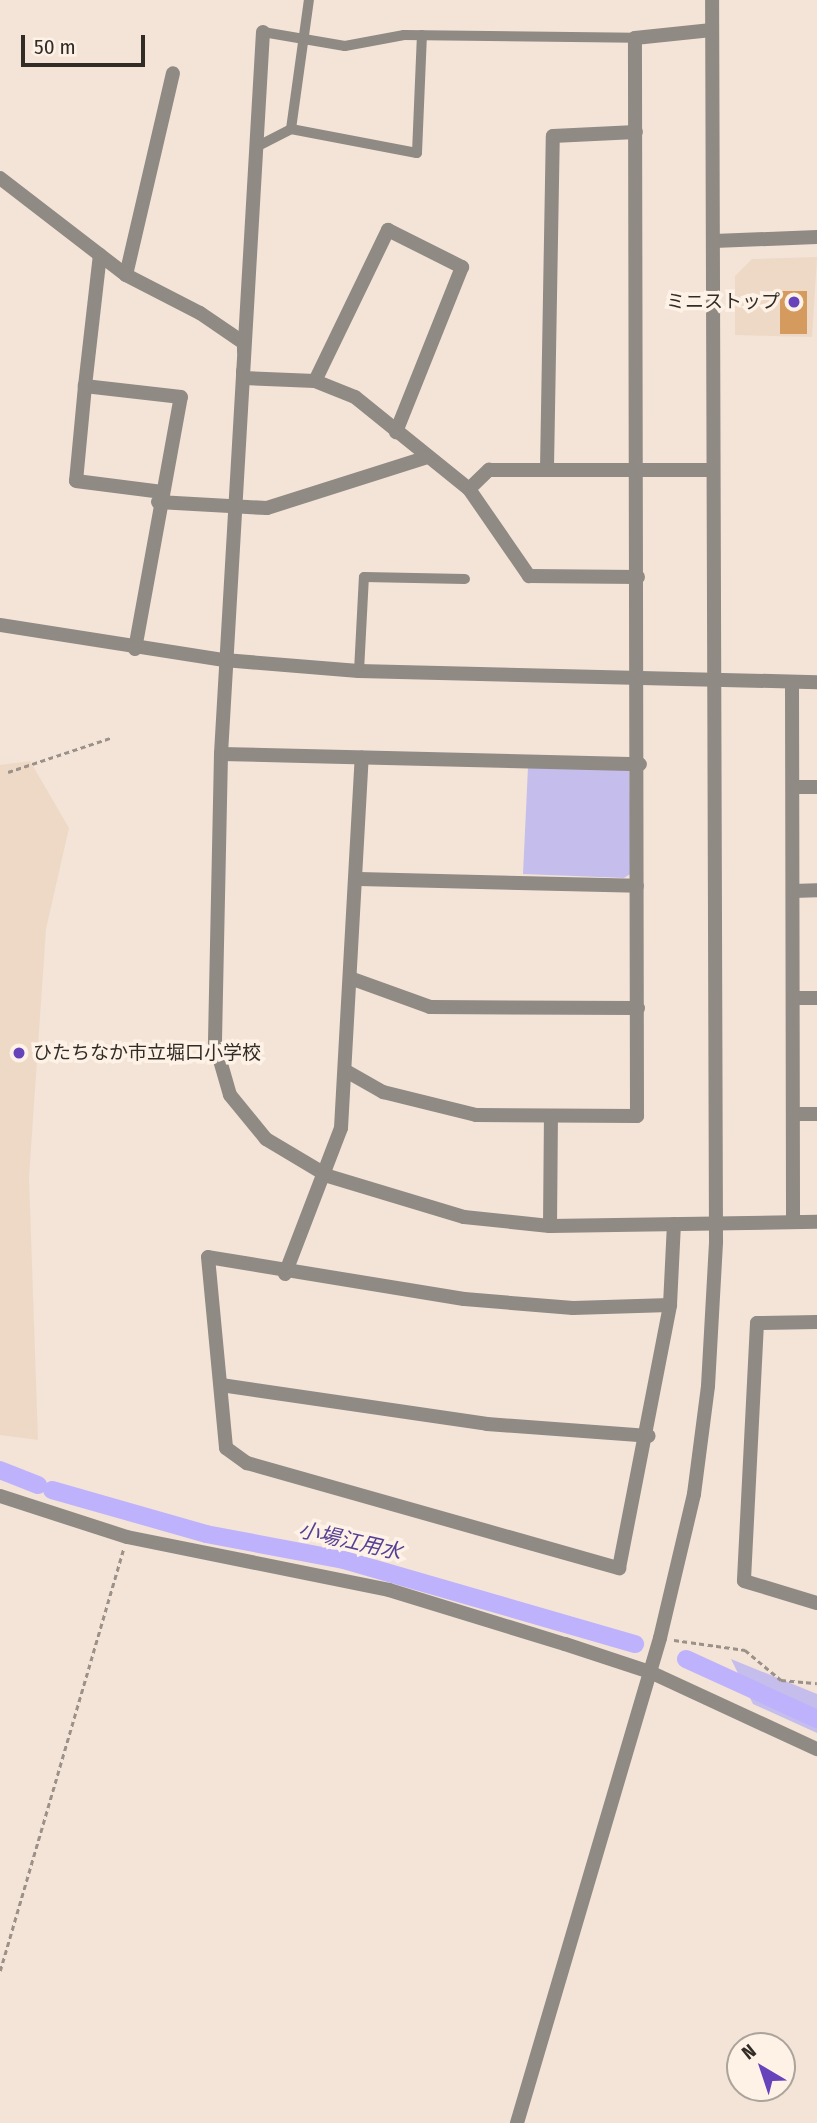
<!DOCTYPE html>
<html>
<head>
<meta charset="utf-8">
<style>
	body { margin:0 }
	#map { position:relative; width:817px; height:2123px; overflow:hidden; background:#f3e4d7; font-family:"Fira Sans Condensed","Noto Sans JP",sans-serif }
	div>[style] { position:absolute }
	.built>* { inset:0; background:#edd9c6 }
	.green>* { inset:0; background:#c5beec }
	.canal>* { height:18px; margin:-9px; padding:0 9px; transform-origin:9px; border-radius:9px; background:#beb2fc }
	.building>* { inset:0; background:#d59a5e; transform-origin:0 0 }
	.path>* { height:2.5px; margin-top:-1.25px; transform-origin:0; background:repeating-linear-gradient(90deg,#9c9188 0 5px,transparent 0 8.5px) }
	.service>* { height:10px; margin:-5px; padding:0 5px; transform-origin:5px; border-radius:5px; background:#908a84 }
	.minor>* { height:14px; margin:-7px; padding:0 7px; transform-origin:7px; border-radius:7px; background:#908a84 }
	.tertiary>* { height:14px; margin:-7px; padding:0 7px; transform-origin:7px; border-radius:7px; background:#908a84 }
	.dots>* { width:19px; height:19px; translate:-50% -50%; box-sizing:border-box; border:4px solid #fef2e7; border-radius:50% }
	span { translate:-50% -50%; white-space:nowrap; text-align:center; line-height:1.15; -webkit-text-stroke:7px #fef2e7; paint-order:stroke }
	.poi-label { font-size:19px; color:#322c27 }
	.right { translate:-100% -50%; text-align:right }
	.left { translate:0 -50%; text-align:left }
	.water-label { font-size:21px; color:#553f94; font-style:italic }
	.north { position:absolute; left:726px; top:2032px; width:70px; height:70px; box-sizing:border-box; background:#fef2e7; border:2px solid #aca39a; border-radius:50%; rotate:321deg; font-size:19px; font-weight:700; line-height:28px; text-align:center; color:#322c27 }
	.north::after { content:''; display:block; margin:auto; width:24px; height:32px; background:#6642bb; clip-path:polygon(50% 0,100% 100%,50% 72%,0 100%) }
	.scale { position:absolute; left:21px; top:35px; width:124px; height:32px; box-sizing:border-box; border:4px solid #322c27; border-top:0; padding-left:9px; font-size:21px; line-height:24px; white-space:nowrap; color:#322c27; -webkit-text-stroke:5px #fef2e7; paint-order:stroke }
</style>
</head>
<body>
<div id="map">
	<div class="built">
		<div style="clip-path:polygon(817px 257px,812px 337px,735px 335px,735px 276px,752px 259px)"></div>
		<div style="clip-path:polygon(30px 761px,69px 828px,46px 929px,29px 1177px,38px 1440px,0 1435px,0 765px)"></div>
	</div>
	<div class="green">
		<div style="clip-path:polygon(528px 767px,629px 770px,632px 873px,624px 878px,523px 874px)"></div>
		<div style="clip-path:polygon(731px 1659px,817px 1694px,817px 1733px,753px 1704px)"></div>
	</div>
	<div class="canal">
		<div style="left:0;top:1470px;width:41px;rotate:21.5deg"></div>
		<div style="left:52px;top:1490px;width:160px;rotate:15.9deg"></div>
		<div style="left:206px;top:1534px;width:140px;rotate:10.7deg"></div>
		<div style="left:344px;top:1560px;width:303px;rotate:16.1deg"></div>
		<div style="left:686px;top:1659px;width:144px;rotate:24.6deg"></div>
	</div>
	<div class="building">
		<div style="left:780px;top:291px;width:27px;height:43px"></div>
	</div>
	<div class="path">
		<div style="left:8px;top:772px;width:108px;rotate:-18.4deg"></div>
		<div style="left:674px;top:1640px;width:72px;rotate:8deg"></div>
		<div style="left:745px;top:1650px;width:47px;rotate:39.8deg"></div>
		<div style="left:781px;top:1680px;width:36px;rotate:5deg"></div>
		<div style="left:0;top:1971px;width:439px;rotate:-73.7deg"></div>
	</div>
	<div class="service">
		<div style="left:263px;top:32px;width:83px;rotate:9.7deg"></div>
		<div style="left:345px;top:46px;width:60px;rotate:-10.6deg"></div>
		<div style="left:404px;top:35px;width:231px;rotate:0.7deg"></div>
		<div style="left:291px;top:129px;width:130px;rotate:-82.1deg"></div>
		<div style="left:256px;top:147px;width:39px;rotate:-27deg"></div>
		<div style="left:291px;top:129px;width:128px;rotate:10.8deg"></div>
		<div style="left:417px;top:153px;width:118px;rotate:-87.6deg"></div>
		<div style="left:359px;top:671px;width:94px;rotate:-87deg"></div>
		<div style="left:364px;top:577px;width:101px;rotate:1.1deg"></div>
	</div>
	<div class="minor">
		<div style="left:263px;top:32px;width:723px;rotate:93.33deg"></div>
		<div style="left:221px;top:754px;width:289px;rotate:91.2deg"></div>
		<div style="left:215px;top:1043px;width:54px;rotate:73.9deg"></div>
		<div style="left:230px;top:1095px;width:57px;rotate:50.7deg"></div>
		<div style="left:266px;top:1139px;width:72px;rotate:30.8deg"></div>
		<div style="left:328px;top:1176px;width:142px;rotate:16.8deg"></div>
		<div style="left:464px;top:1217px;width:86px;rotate:6deg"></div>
		<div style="left:550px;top:1226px;width:267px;rotate:-0.9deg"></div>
		<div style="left:0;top:178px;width:159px;rotate:37.6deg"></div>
		<div style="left:126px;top:275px;width:83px;rotate:27.2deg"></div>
		<div style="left:200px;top:313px;width:53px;rotate:34.3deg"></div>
		<div style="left:244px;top:343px;width:8px;rotate:90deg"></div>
		<div style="left:126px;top:275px;width:207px;rotate:-76.9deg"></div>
		<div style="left:243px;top:371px;width:7px;rotate:90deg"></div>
		<div style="left:243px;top:378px;width:72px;rotate:2.4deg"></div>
		<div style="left:315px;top:381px;width:43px;rotate:21.8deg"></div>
		<div style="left:355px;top:397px;width:146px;rotate:38.9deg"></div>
		<div style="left:469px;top:489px;width:106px;rotate:55.4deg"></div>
		<div style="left:529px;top:576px;width:109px;rotate:0.5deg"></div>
		<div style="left:315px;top:381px;width:168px;rotate:-64.2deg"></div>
		<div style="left:388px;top:230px;width:83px;rotate:26.6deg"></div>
		<div style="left:462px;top:267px;width:178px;rotate:111.8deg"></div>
		<div style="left:85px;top:386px;width:132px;rotate:-83.5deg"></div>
		<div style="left:547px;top:468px;width:332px;rotate:-89deg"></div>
		<div style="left:553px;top:136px;width:83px;rotate:-2.8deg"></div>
		<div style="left:469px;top:489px;width:28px;rotate:-44deg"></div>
		<div style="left:489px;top:470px;width:224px"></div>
		<div style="left:158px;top:502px;width:109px;rotate:3.2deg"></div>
		<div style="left:267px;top:508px;width:169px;rotate:-17.6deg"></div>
		<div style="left:0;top:625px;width:227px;rotate:8.9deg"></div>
		<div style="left:224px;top:660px;width:135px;rotate:4.7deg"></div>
		<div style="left:359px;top:671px;width:458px;rotate:1.4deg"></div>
		<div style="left:135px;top:649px;width:256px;rotate:-79.7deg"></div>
		<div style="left:181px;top:397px;width:97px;rotate:-173.5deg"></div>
		<div style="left:85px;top:386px;width:95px;rotate:95.4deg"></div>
		<div style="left:76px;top:481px;width:87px;rotate:7.3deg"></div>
		<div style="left:792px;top:682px;width:540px;rotate:89.89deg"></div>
		<div style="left:221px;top:754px;width:419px;rotate:1.4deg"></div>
		<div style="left:794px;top:787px;width:23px"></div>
		<div style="left:359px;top:879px;width:278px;rotate:1.4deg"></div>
		<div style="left:350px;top:978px;width:85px;rotate:19.9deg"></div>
		<div style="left:430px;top:1007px;width:208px;rotate:0.3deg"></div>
		<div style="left:795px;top:998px;width:22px"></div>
		<div style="left:346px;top:1071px;width:43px;rotate:29.6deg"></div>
		<div style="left:383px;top:1092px;width:96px;rotate:13.9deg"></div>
		<div style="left:476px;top:1115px;width:161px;rotate:0.4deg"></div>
		<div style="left:637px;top:1116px;width:1078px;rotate:-90.11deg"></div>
		<div style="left:635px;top:38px;width:77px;rotate:-5.9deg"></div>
		<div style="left:794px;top:1114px;width:23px"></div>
		<div style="left:550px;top:1226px;width:107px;rotate:-89.5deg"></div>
		<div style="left:285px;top:1274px;width:156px;rotate:-69deg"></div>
		<div style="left:341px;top:1128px;width:371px;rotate:-86.8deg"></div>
		<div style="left:670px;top:1305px;width:97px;rotate:178.2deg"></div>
		<div style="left:573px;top:1308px;width:109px;rotate:-175.3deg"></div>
		<div style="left:464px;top:1299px;width:259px;rotate:-170.7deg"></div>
		<div style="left:208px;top:1257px;width:192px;rotate:84.6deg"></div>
		<div style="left:226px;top:1448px;width:26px;rotate:36deg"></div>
		<div style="left:247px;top:1463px;width:387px;rotate:15.8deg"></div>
		<div style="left:619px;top:1568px;width:268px;rotate:-79deg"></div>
		<div style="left:670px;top:1305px;width:81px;rotate:-87.2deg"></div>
		<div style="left:817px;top:1322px;width:60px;rotate:179deg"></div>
		<div style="left:757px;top:1323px;width:258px;rotate:92.9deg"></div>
		<div style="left:744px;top:1581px;width:76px;rotate:16.8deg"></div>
		<div style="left:221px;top:1385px;width:269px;rotate:8.3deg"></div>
		<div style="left:487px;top:1424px;width:162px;rotate:4.2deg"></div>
	</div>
	<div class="tertiary">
		<div style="left:714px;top:241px;width:103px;rotate:-2.2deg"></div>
		<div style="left:793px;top:891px;width:24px;rotate:-2deg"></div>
		<div style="left:0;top:1496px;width:133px;rotate:17.9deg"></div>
		<div style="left:127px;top:1537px;width:267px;rotate:11.4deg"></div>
		<div style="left:389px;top:1590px;width:184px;rotate:17.1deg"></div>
		<div style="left:565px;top:1644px;width:89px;rotate:18.2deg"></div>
		<div style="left:650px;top:1672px;width:184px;rotate:24.8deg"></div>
		<div style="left:517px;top:2123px;width:506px;rotate:-73.57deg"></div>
		<div style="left:660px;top:1638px;width:148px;rotate:-76.7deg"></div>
		<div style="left:694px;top:1494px;width:109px;rotate:-82.6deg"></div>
		<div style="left:708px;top:1386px;width:145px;rotate:-86.8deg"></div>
		<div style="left:716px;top:1241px;width:1241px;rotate:-90.18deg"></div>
	</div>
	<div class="dots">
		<div style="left:794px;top:302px;background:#6642bb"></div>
		<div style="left:19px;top:1053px;background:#6642bb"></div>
	</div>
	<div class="poi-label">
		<span class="right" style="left:780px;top:302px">ミニストップ</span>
		<span class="left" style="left:33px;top:1053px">ひたちなか市立堀口小学校</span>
	</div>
	<div class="water-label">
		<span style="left:350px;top:1541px;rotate:13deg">小場江用水</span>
	</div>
	<div class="north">N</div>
	<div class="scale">50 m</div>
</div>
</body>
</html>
